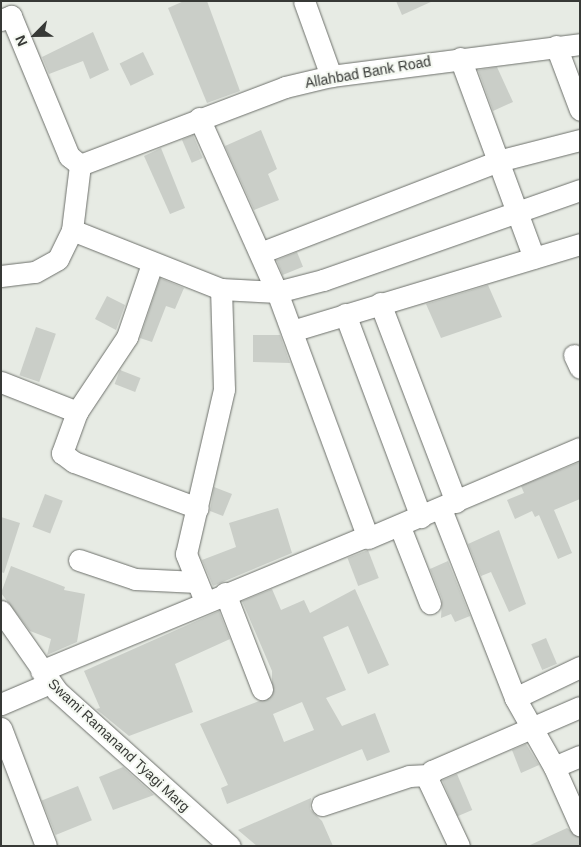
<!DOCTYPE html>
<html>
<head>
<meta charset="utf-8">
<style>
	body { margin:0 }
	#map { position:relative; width:581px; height:847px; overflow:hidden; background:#e7ebe4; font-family:Helvetica,sans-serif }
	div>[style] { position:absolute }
	.building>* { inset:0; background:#cacec8; transform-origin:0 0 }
	.roads { filter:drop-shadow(0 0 1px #6d706b) drop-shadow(0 0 1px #6d706b) }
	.minor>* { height:21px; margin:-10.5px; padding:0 10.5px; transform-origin:10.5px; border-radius:10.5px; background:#fff }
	span { translate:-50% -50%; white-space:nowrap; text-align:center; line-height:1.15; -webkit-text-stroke:4px #f4f8f1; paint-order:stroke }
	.street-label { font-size:14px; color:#373936 }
	.frame { position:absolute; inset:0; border:2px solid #373936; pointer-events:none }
	.north { position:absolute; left:10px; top:10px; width:50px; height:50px; -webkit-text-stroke:4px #f4f8f1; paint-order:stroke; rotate:247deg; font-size:14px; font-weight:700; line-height:20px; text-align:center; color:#373936 }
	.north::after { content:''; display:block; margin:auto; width:18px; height:22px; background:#373936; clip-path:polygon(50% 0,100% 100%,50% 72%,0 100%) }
</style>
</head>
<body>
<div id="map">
	<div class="building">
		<div style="clip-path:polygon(184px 1px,207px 1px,240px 91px,207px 103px,168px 8px)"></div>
		<div style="clip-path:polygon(396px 1px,433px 1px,402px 15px)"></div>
		<div style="clip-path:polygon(93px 32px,109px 70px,90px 79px,83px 61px,49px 74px,42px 57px)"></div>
		<div style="left:143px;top:52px;width:25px;height:26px;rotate:64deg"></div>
		<div style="clip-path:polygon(497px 67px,513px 102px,493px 111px,478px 70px)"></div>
		<div style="clip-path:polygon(261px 130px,277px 169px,268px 174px,279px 200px,254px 210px,225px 146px)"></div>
		<div style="left:193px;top:135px;width:25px;height:12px;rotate:67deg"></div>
		<div style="clip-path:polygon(161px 148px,185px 208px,170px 214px,144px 156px)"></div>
		<div style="left:297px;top:252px;width:16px;height:22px;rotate:68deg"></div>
		<div style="clip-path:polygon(160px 278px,184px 288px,175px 309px,166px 306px,152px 342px,140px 338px)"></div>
		<div style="clip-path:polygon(488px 285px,502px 317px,441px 338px,426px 304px)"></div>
		<div style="clip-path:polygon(107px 296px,125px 305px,116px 330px,95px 319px)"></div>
		<div style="left:36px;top:327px;width:21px;height:51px;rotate:19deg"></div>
		<div style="clip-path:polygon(253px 335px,280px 335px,290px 363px,253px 362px)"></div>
		<div style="left:120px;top:370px;width:22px;height:15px;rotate:21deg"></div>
		<div style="clip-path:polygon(580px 462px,580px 499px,554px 510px,572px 553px,558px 559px,539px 515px,535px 517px,532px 511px,515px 519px,507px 500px,524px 493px,521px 486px)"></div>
		<div style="clip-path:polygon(214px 487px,232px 494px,223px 516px,210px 511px)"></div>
		<div style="left:45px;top:494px;width:19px;height:35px;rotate:21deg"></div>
		<div style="clip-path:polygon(278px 508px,292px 553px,213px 586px,202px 560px,236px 547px,229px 523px)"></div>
		<div style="clip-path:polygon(1px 517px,20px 523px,4px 573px,1px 572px)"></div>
		<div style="clip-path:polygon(499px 530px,526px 604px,509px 612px,491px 572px,481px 576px,468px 544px)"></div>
		<div style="left:368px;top:550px;width:30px;height:22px;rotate:69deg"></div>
		<div style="clip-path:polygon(448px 561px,470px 616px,455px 622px,451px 614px,441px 618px,442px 599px,430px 569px)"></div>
		<div style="clip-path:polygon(11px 566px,65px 587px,64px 590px,85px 594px,77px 642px,47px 655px,51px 639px,30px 631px,1px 593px)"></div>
		<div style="clip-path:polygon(evenodd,272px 589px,281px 610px,304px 600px,310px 613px,355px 589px,389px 665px,368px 674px,348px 626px,323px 637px,346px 690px,326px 698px,342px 726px,375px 713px,390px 752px,367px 761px,362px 749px,227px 804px,221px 788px,228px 785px,200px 724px,272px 696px,272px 671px,242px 601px,272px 589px,302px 702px,314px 730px,284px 742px,273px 714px,302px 702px)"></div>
		<div style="clip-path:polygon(219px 611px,230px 639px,175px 664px,193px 712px,129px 736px,96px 709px,100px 708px,84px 671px)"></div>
		<div style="left:546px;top:638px;width:28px;height:16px;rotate:67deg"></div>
		<div style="clip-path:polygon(526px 744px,539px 765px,521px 773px,512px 750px)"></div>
		<div style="clip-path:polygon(123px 767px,154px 795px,113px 810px,99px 777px)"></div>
		<div style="left:457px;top:774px;width:39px;height:16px;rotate:67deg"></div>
		<div style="left:78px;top:786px;width:37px;height:39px;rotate:68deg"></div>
		<div style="clip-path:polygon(311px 798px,310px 809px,322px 821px,333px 846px,257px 846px,238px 830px)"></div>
		<div style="clip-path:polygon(567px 828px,580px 837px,580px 846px,528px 846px)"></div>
	</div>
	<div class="roads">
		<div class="minor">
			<div style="left:304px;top:1px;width:80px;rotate:70.2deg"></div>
			<div style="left:1px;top:20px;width:11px;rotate:-22deg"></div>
			<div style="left:11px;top:16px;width:152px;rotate:67.5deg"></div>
			<div style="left:69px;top:156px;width:14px;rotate:39deg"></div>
			<div style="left:556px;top:46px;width:68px;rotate:69.4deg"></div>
			<div style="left:460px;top:58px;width:213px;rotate:69.7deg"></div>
			<div style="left:199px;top:118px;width:191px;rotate:65.9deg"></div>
			<div style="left:277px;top:292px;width:262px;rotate:69.7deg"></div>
			<div style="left:368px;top:538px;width:230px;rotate:-23deg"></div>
			<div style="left:80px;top:165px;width:219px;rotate:-20.8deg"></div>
			<div style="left:285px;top:87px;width:47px;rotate:-13.4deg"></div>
			<div style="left:331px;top:76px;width:251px;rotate:-7.3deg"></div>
			<div style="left:72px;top:230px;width:160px;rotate:21.6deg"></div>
			<div style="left:221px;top:289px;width:56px;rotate:3.1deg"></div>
			<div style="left:277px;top:292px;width:48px;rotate:-14.6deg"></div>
			<div style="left:323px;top:280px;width:272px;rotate:-19.3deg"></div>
			<div style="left:260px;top:253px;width:255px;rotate:-21.1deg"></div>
			<div style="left:498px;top:161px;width:85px;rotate:-14.4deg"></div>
			<div style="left:152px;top:264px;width:77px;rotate:108.9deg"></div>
			<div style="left:127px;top:337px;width:90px;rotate:123.7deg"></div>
			<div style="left:77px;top:412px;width:44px;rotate:110.1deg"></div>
			<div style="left:62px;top:453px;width:15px;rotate:37deg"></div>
			<div style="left:74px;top:462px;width:132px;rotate:20.4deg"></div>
			<div style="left:1px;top:276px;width:34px;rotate:-7deg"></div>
			<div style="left:35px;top:272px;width:26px;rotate:-29deg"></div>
			<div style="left:58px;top:259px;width:32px;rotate:-64deg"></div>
			<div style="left:72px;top:230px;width:65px;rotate:-83deg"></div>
			<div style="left:380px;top:303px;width:213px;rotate:69.1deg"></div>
			<div style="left:345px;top:314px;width:217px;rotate:69.5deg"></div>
			<div style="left:292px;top:331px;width:301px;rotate:-16.8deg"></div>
			<div style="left:574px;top:355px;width:14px;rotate:65deg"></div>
			<div style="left:1px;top:382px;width:82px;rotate:21.5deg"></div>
			<div style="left:441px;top:509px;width:203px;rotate:68.6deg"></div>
			<div style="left:515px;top:698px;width:79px;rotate:60.5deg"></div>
			<div style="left:400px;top:527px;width:82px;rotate:68.5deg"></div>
			<div style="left:79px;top:560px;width:59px;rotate:18.7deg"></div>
			<div style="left:135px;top:579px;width:62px;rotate:2.8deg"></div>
			<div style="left:225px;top:593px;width:103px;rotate:68.9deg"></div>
			<div style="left:205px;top:601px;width:51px;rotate:-112deg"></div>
			<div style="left:186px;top:554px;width:169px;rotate:-77deg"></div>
			<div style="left:224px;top:389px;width:100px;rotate:-91.7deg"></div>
			<div style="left:1px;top:611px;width:98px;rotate:55deg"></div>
			<div style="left:57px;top:691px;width:232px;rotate:41.9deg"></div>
			<div style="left:41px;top:671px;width:353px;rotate:-22.5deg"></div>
			<div style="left:515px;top:698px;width:72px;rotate:-25.5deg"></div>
			<div style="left:1px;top:704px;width:53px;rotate:-23.2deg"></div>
			<div style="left:1px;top:728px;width:126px;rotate:69.1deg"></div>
			<div style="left:580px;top:756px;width:28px;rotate:157deg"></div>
			<div style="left:554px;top:767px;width:64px;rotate:65.9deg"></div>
			<div style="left:322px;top:805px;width:92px;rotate:-18.4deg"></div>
			<div style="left:409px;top:776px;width:19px;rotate:-3deg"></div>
			<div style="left:459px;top:846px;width:73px;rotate:-115.2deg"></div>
			<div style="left:428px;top:780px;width:10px;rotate:-66deg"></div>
			<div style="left:432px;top:771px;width:161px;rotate:-23.4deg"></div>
		</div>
	</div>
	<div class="street-label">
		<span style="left:368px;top:72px;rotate:-10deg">Allahbad Bank Road</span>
		<span style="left:119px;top:745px;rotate:43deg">Swami Ramanand Tyagi Marg</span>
	</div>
	<div class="frame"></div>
	<div class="north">N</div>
</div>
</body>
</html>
